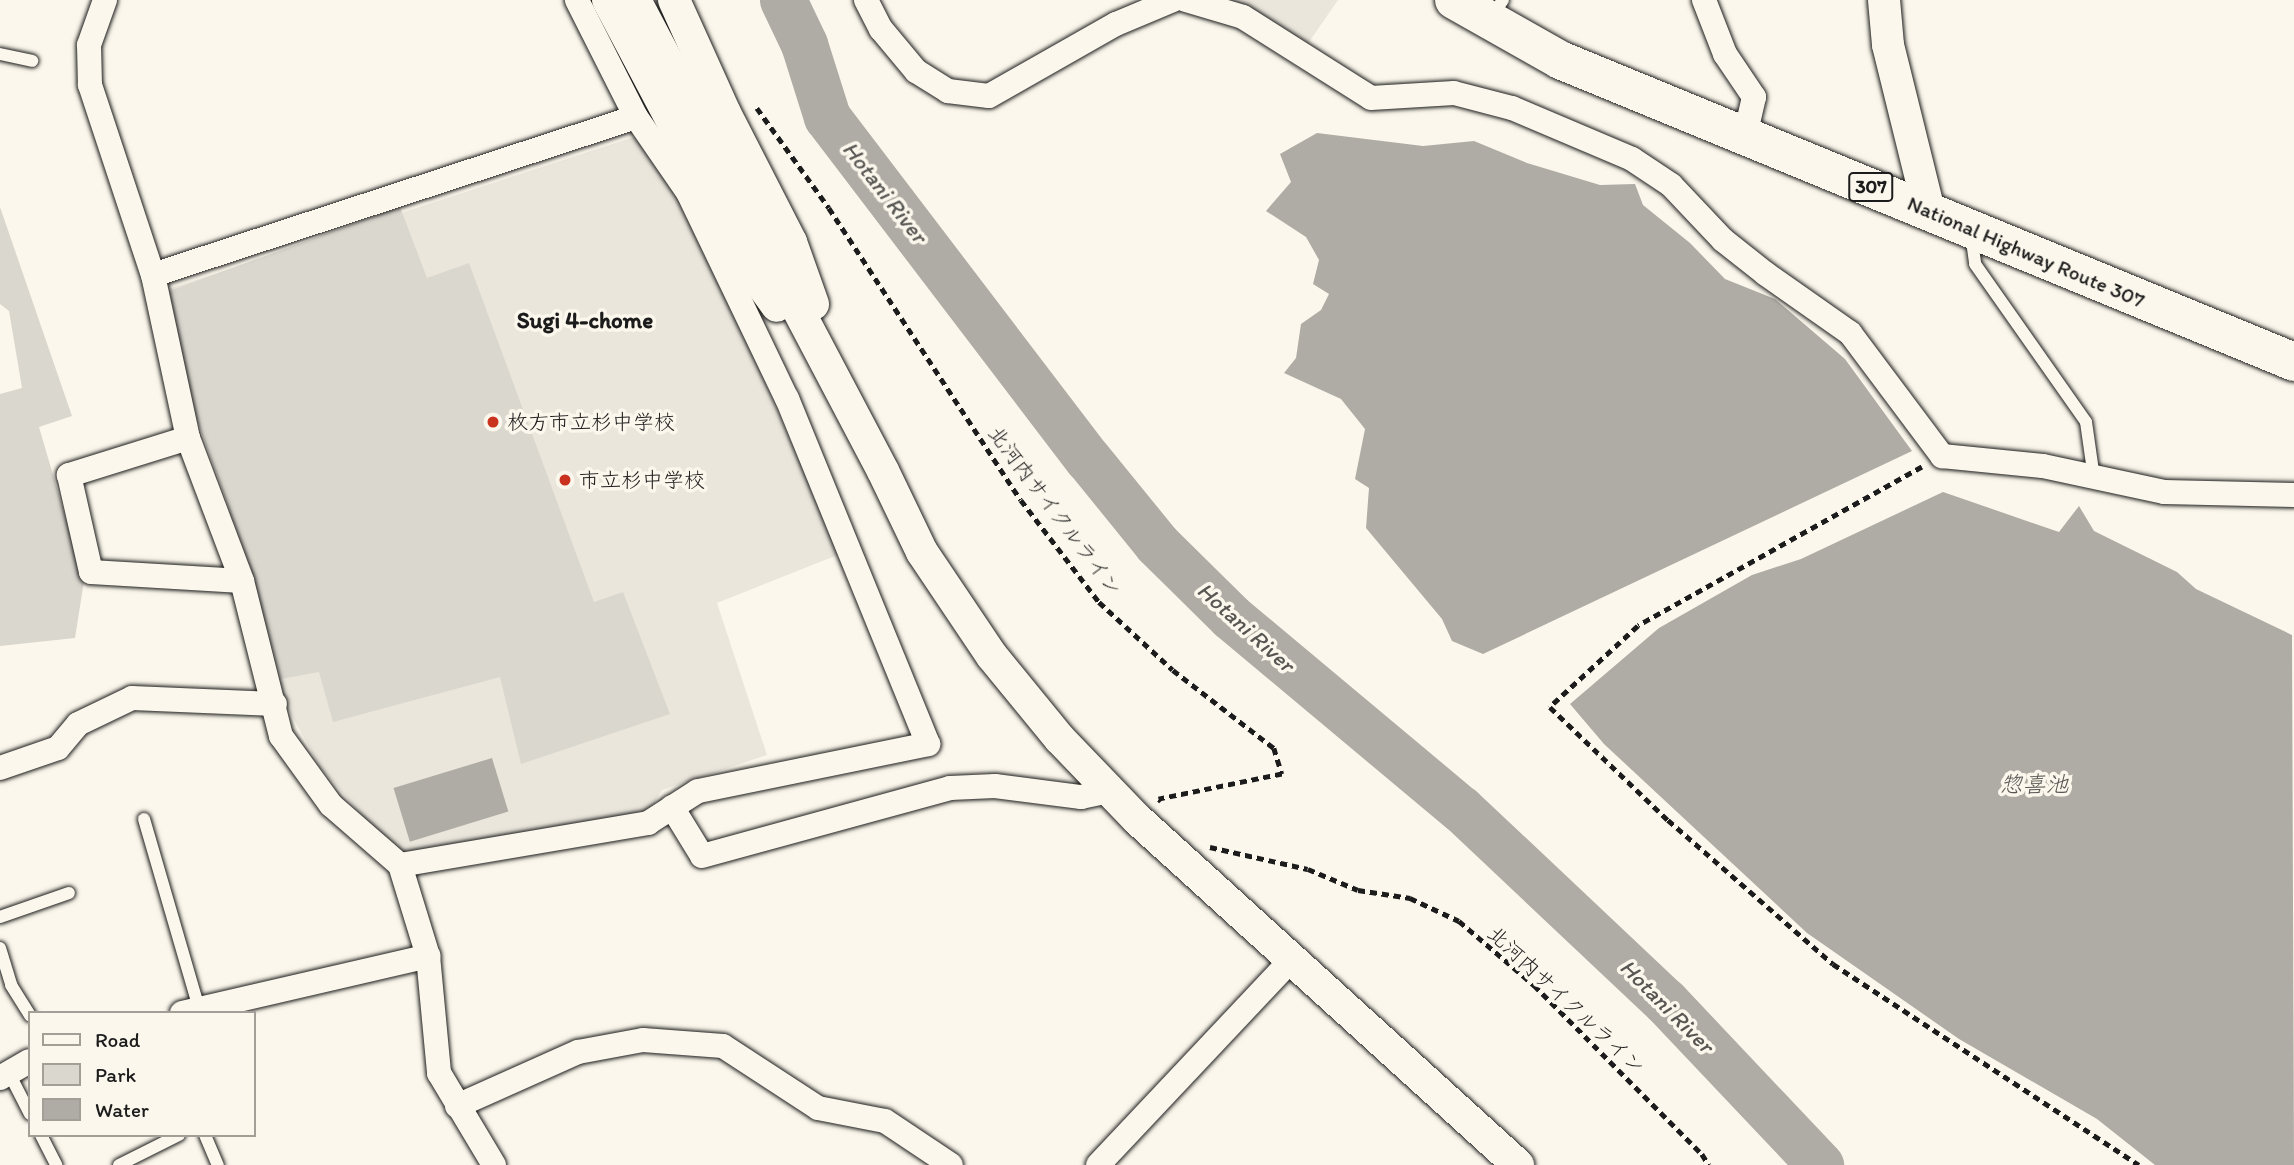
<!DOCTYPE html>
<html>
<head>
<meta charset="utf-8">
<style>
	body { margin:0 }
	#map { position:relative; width:2294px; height:1165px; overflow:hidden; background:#fbf7ec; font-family:Itim,"Klee One",sans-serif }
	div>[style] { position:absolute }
	.built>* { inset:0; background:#eae6dc }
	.green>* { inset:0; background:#dad7ce }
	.water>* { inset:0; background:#afaca5; transform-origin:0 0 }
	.river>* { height:47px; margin:-23.5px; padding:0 23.5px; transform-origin:23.5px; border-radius:23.5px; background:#afaca5 }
	.path>* { height:4.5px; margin-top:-2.25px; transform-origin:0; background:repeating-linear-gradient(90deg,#1c1c1c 0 7px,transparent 0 12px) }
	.roads { filter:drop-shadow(0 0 2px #1c1c1c) drop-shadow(0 0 2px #1c1c1c) }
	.service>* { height:12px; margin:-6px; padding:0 6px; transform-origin:6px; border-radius:6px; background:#fbf7ec }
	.minor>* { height:24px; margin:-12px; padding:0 12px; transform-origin:12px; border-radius:12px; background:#fbf7ec }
	.tertiary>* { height:32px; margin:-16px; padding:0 16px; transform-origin:16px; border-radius:16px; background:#fbf7ec }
	.trunk>* { height:38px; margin:-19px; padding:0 19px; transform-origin:19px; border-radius:19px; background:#fbf7ec }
	.dots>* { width:19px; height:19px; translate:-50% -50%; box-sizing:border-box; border:4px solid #fbf7ec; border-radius:50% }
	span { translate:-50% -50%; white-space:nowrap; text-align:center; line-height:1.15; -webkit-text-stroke:7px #fbf7ec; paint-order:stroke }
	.shield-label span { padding:2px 5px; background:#fbf7ec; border:2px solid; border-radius:5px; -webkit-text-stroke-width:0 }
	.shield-label { font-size:19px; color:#1c1c1c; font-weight:700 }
	.street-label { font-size:21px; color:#1c1c1c }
	.poi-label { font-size:21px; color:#1c1c1c }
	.left { translate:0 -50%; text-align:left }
	.water-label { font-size:23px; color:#575653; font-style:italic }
	.neighbourhood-label { font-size:23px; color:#1c1c1c; font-weight:700 }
	.legend { position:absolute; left:28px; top:1011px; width:228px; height:126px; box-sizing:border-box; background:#fbf7ec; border:2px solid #a29f99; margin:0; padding:9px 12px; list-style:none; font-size:21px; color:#1c1c1c }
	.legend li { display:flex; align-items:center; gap:14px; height:35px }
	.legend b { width:35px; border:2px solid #a29f99 }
</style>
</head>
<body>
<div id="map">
	<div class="built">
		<div style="clip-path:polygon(1206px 0,1338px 0,1307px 45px)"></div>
		<div style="clip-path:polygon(634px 137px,651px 148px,698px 229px,840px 554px,717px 603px,767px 755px,662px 790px,647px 814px,409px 858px,395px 853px,320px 767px,285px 703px,165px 290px)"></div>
	</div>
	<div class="green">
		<div style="clip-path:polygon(0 207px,72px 416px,39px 427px,84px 581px,75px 638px,0 646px,0 394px,22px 388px,9px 311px,0 304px)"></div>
		<div style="clip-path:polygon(400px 207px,427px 278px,469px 263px,594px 602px,623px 592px,670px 714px,521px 764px,500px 677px,333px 722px,319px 672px,281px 679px,250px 565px,197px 420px,180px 353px,169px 291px)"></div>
	</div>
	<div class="water">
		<div style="clip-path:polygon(1317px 133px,1423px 146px,1474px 141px,1527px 163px,1600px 185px,1635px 184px,1643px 205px,1690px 243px,1725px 279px,1775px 299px,1845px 359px,1912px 451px,1483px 654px,1452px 641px,1442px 619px,1366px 528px,1369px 488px,1355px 479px,1365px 429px,1341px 399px,1284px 373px,1296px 358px,1301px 324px,1321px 310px,1329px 294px,1313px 284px,1319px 260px,1306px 237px,1266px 211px,1291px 182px,1280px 154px)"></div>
		<div style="clip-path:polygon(1943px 492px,2059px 532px,2079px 506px,2094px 531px,2177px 572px,2196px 589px,2292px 635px,2294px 1165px,2155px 1165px,2097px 1119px,1959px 1039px,1807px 933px,1604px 744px,1570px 704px,1659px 628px,1752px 575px,1801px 559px)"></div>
		<div style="left:492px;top:758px;width:56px;height:103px;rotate:73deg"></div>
	</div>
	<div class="river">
		<div style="left:783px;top:0;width:49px;rotate:64.5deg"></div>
		<div style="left:804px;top:44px;width:77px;rotate:72.5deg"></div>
		<div style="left:827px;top:117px;width:430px;rotate:52.7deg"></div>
		<div style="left:1088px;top:459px;width:109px;rotate:50.9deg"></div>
		<div style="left:1157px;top:544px;width:104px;rotate:44.6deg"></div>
		<div style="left:1231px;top:617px;width:300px;rotate:39.9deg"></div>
		<div style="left:1461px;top:809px;width:280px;rotate:43.3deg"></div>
		<div style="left:1665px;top:1001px;width:226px;rotate:46.6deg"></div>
	</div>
	<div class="path">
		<div style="left:757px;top:108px;width:123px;rotate:54.2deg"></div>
		<div style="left:829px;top:208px;width:349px;rotate:56.7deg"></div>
		<div style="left:1021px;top:500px;width:128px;rotate:52.6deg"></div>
		<div style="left:1099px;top:602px;width:100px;rotate:42.6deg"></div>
		<div style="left:1173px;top:670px;width:128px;rotate:37.7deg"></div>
		<div style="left:1274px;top:748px;width:27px;rotate:73deg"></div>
		<div style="left:1282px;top:774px;width:126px;rotate:168.5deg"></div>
		<div style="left:1159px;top:799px;width:3px;rotate:45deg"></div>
		<div style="left:1922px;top:467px;width:325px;rotate:150.8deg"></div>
		<div style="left:1638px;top:626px;width:120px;rotate:137.4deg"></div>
		<div style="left:1550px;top:707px;width:163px;rotate:43.8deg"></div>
		<div style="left:1668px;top:820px;width:219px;rotate:41.1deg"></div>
		<div style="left:1833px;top:964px;width:366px;rotate:33.3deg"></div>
		<div style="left:1210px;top:847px;width:100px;rotate:12.7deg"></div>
		<div style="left:1308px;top:869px;width:54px;rotate:22.8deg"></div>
		<div style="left:1358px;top:890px;width:53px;rotate:8.7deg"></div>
		<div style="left:1410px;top:898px;width:54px;rotate:25.1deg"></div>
		<div style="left:1459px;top:921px;width:99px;rotate:40.5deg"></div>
		<div style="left:1534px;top:985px;width:238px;rotate:45.2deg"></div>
		<div style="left:1702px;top:1154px;width:13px;rotate:58deg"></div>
	</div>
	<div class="roads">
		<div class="service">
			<div style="left:1490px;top:18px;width:22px;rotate:-54deg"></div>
			<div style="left:0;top:54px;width:33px;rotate:12deg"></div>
			<div style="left:1971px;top:234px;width:30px;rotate:82deg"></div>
			<div style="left:1975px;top:264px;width:193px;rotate:54.9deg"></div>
			<div style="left:2086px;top:422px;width:57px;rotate:81.9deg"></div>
			<div style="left:144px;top:819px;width:197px;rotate:73.8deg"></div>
			<div style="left:0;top:917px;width:73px;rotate:-19.2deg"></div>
			<div style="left:0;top:948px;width:39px;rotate:73deg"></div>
			<div style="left:11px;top:985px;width:36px;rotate:58deg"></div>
			<div style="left:9px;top:1073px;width:46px;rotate:62.9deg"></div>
			<div style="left:41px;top:1135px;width:34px;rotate:63deg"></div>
			<div style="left:205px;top:1135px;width:33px;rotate:67deg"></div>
			<div style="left:119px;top:1165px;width:67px;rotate:-26.6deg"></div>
		</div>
		<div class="minor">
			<div style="left:105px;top:0;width:48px;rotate:109.6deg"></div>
			<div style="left:89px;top:45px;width:40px;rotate:88.6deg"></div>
			<div style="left:90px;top:85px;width:200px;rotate:71.7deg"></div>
			<div style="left:153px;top:275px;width:167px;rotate:77.9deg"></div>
			<div style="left:188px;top:438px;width:153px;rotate:69.3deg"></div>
			<div style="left:242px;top:581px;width:160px;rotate:75.9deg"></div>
			<div style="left:281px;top:736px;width:85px;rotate:54.1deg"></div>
			<div style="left:331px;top:805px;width:91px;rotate:41deg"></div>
			<div style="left:400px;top:865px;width:95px;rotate:72.9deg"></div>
			<div style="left:428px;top:956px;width:118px;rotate:84.6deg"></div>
			<div style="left:439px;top:1073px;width:107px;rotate:59.1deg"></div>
			<div style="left:866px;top:0;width:33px;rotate:63deg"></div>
			<div style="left:881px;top:29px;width:55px;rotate:50.2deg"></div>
			<div style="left:916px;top:71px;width:38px;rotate:32deg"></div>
			<div style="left:948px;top:91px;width:41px;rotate:7deg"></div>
			<div style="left:989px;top:96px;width:146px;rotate:-29.6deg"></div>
			<div style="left:1116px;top:24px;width:62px;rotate:-22.8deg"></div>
			<div style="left:1186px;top:0;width:59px;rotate:16.6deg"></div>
			<div style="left:1243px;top:17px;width:151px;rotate:32.3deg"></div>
			<div style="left:1371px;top:98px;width:83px;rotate:-3.4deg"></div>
			<div style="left:1454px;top:93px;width:60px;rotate:14.5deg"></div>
			<div style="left:1512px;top:108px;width:130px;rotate:23deg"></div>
			<div style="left:1632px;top:159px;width:47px;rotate:33.7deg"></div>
			<div style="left:1671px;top:185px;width:76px;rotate:46.6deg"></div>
			<div style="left:1723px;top:240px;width:55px;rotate:38.3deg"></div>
			<div style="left:1766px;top:274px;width:103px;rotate:35.1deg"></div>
			<div style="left:1850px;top:333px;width:154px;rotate:53.2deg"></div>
			<div style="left:1942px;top:456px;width:101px;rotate:5.7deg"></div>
			<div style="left:2043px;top:466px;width:124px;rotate:12.1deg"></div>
			<div style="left:2164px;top:492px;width:130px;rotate:1.3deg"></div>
			<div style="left:1704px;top:0;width:58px;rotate:68.7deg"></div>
			<div style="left:1725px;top:54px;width:52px;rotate:56deg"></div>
			<div style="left:1754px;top:97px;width:40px;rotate:103deg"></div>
			<div style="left:153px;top:275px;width:508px;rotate:-18.11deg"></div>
			<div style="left:188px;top:438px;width:125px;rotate:162.7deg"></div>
			<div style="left:69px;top:475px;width:99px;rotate:77.2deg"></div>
			<div style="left:91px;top:572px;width:151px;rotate:3.4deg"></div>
			<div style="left:0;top:768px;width:61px;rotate:-19deg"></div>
			<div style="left:58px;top:748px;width:31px;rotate:-50deg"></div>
			<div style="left:78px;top:724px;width:60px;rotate:-25.7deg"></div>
			<div style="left:132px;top:698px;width:143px;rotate:2.4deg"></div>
			<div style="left:672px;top:807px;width:57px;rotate:58.5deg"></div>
			<div style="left:702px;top:856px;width:257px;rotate:-15.3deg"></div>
			<div style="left:950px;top:788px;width:45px;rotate:-2.5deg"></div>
			<div style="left:995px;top:786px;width:87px;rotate:7.3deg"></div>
			<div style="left:1081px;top:797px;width:30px;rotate:-12deg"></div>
			<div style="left:400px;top:865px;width:252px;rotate:-9.6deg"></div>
			<div style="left:648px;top:823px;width:59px;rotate:-32.6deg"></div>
			<div style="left:698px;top:791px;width:235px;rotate:-11.5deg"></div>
			<div style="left:928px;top:744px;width:373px;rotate:-112.2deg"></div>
			<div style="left:787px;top:399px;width:227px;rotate:-115.6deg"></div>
			<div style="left:689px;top:194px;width:93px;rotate:-124.5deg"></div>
			<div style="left:636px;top:117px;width:131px;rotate:-116.8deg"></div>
			<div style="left:182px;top:1013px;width:253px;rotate:-13deg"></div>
			<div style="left:0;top:1078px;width:34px;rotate:-30deg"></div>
			<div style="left:457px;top:1106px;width:133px;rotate:-24.1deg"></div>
			<div style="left:578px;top:1052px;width:66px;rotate:-10.5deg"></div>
			<div style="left:643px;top:1040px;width:80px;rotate:4.3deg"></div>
			<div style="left:723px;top:1046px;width:113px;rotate:33.1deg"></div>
			<div style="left:818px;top:1108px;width:68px;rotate:11deg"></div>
			<div style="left:885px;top:1121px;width:79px;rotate:33.7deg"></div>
			<div style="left:1098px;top:1165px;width:282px;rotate:-46.7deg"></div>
		</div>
		<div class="tertiary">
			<div style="left:608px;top:0;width:306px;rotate:62.1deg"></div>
			<div style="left:751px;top:270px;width:44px;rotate:54.2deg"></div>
			<div style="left:635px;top:0;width:532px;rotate:62.23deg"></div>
			<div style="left:883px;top:471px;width:90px;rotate:64.3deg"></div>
			<div style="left:922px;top:552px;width:125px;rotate:56.1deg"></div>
			<div style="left:992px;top:656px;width:107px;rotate:50.7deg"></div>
			<div style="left:1060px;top:739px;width:111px;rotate:46.1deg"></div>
			<div style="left:1137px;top:819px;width:515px;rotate:42.24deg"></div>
			<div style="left:674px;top:0;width:124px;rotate:65.7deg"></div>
			<div style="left:725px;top:113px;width:145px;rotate:62.9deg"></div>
			<div style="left:791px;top:242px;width:66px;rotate:70.5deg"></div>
			<div style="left:1884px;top:0;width:45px;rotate:84.9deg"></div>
			<div style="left:1888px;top:45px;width:171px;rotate:76.1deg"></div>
		</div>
		<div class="trunk">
			<div style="left:1454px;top:0;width:122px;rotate:29.5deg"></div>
			<div style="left:1560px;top:60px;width:794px;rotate:22.36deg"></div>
		</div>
	</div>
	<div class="dots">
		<div style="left:493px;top:422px;background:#c8321e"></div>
		<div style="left:565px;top:480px;background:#c8321e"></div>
	</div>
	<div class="shield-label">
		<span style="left:1871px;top:187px">307</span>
	</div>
	<div class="street-label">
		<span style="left:2026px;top:252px;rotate:23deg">National Highway Route 307</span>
		<span style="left:1055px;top:511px;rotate:53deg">北河内サイクルライン</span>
		<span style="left:1566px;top:1000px;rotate:43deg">北河内サイクルライン</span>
	</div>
	<div class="poi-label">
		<span class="left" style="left:507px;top:422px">枚方市立杉中学校</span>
		<span class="left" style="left:579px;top:480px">市立杉中学校</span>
	</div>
	<div class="water-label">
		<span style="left:885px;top:192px;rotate:52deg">Hotani River</span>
		<span style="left:1246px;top:627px;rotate:42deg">Hotani River</span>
		<span style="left:2034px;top:784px">惣喜池</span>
		<span style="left:1667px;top:1006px;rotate:45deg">Hotani River</span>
	</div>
	<div class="neighbourhood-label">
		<span style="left:585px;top:320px">Sugi 4-chome</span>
	</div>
	<ul class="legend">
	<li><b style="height:9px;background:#fbf7ec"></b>Road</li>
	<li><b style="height:19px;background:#dad7ce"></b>Park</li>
	<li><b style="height:19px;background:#afaca5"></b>Water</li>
	</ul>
</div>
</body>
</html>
